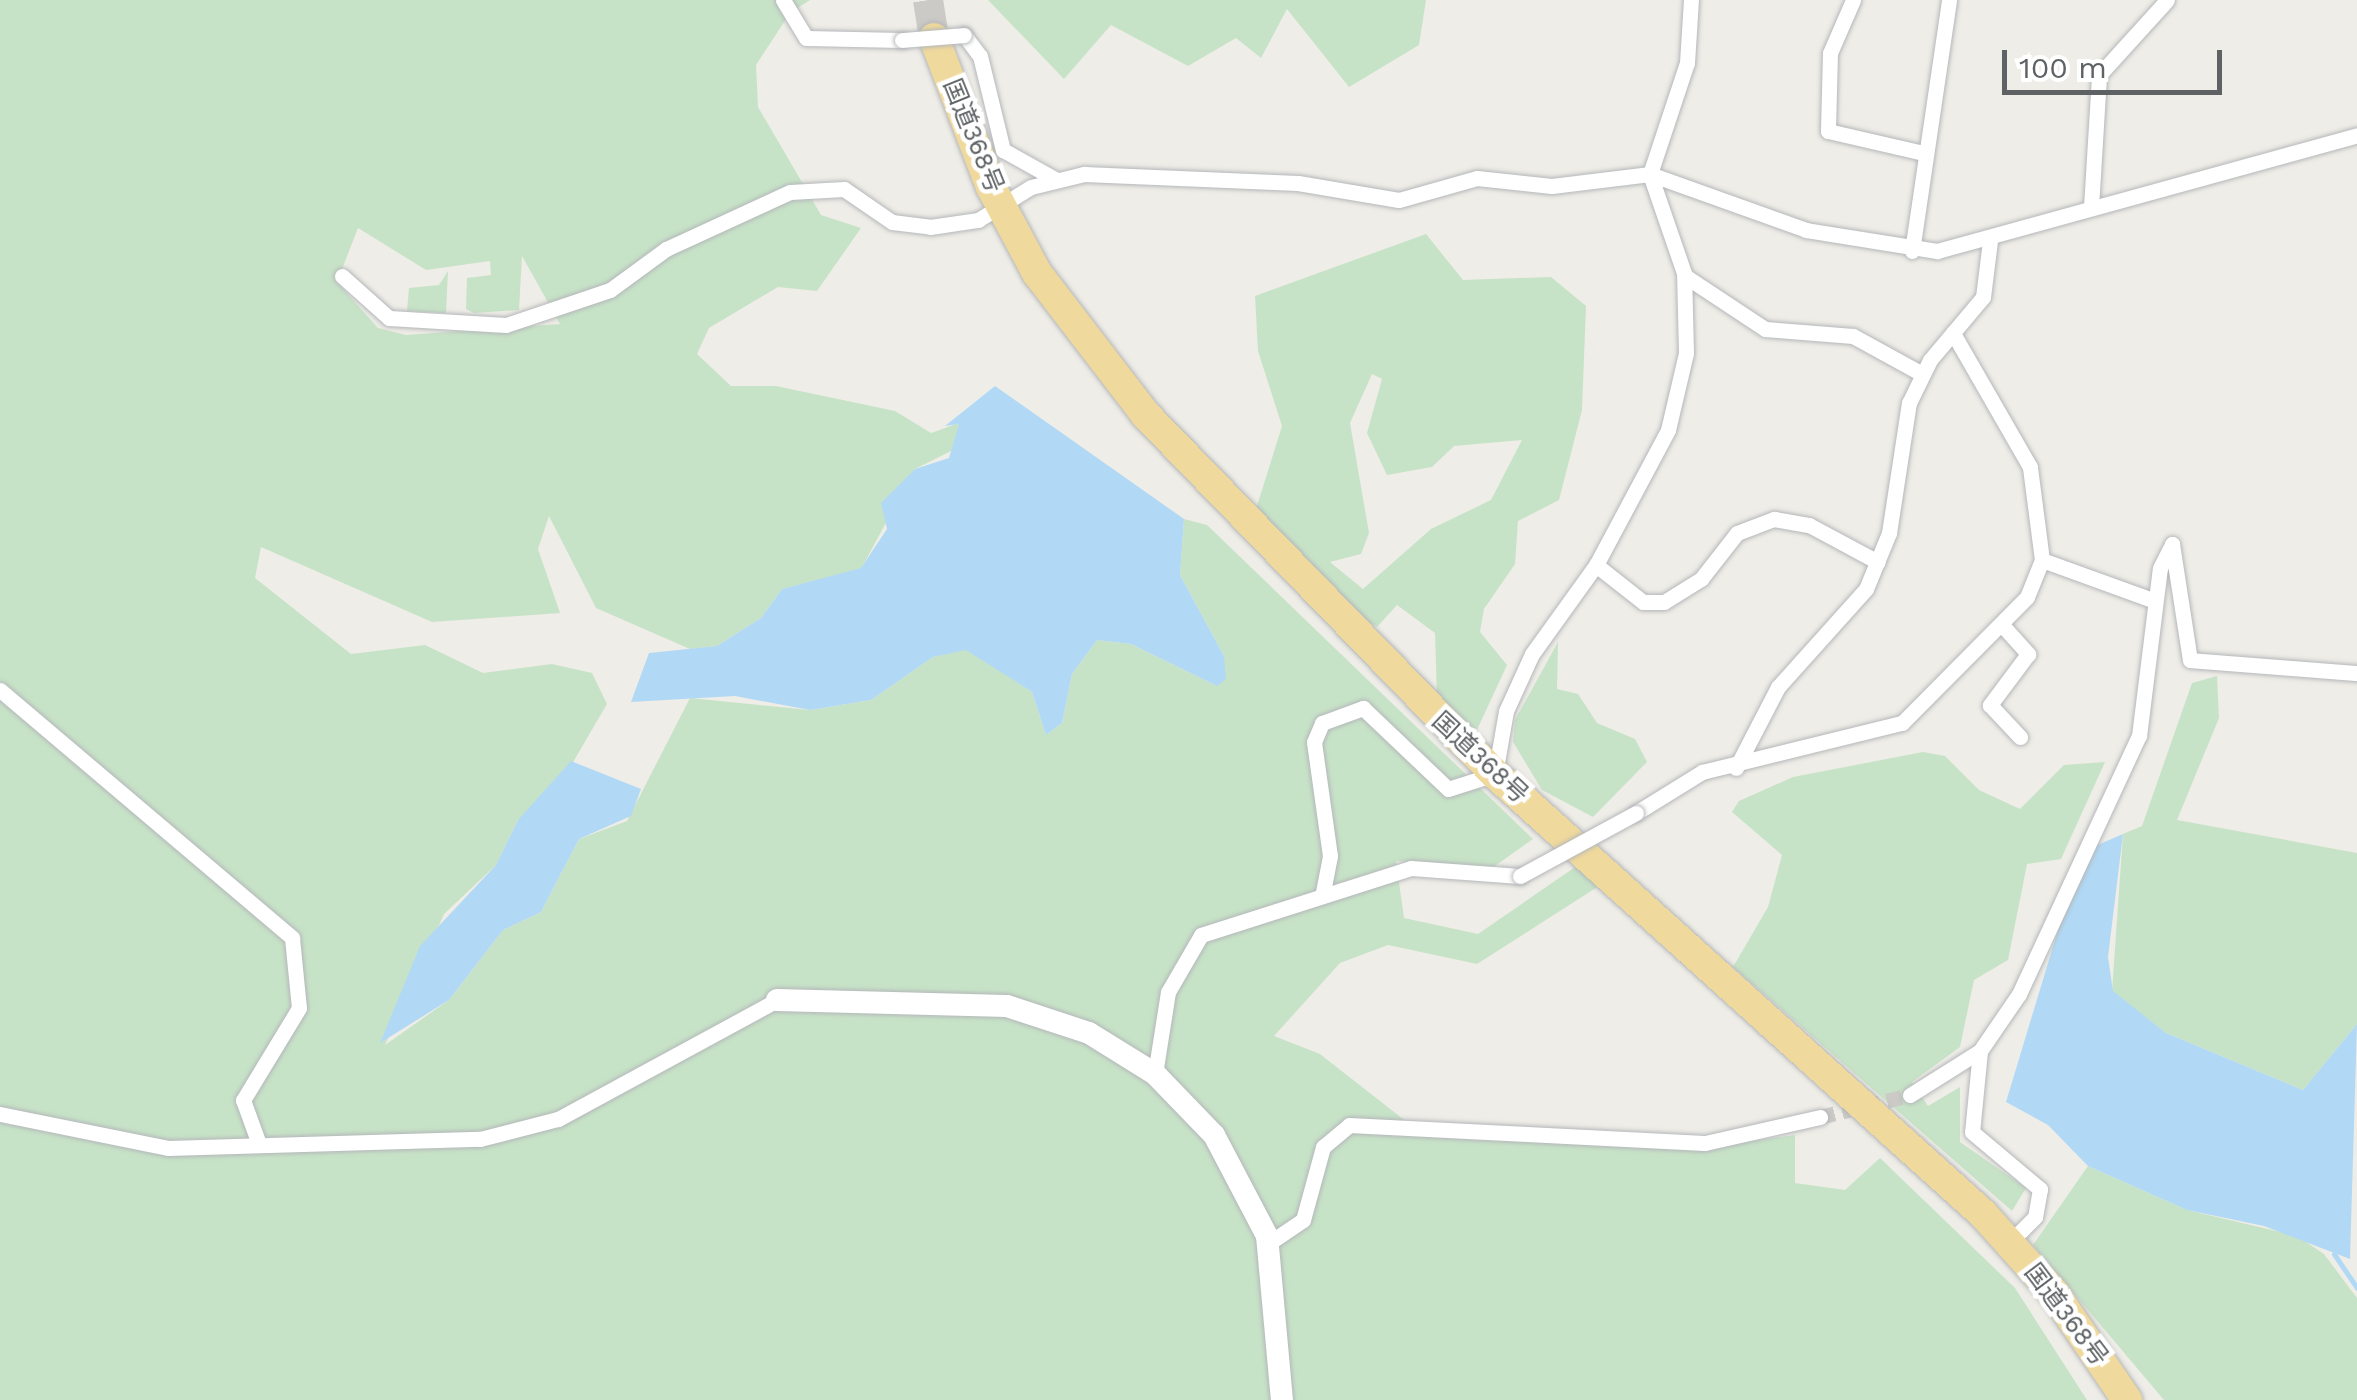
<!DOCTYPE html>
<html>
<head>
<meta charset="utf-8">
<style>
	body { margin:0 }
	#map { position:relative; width:2357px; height:1400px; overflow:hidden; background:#efede7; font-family:"Work Sans","Noto Sans JP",sans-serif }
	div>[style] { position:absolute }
	.green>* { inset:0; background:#c7e3c7 }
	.water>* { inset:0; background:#b1d9f5 }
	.stream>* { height:5px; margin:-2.5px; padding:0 2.5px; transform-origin:2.5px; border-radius:2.5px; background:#b1d9f5 }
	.street-tunnel>* { height:15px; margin-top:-7.5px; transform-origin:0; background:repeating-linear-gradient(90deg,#cbcac6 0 15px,transparent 0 23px) }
	.highway-tunnel>* { height:30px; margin-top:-15px; transform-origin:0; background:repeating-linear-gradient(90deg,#cbcac6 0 30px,transparent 0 45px) }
	.roads { filter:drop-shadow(0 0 2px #b4b7ba) drop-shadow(0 0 2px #b4b7ba) }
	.street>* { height:15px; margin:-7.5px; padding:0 7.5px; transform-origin:7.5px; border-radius:7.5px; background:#fff }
	.secondary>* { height:22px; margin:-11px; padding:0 11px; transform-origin:11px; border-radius:11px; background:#fff }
	.highway>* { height:30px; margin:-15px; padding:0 15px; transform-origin:15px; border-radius:15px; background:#f0d99c }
	.bridges { filter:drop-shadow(0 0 2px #b4b7ba) drop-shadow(0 0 2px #b4b7ba) }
	.street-bridge>* { height:15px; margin:-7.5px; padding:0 7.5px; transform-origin:7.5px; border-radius:7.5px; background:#fff }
	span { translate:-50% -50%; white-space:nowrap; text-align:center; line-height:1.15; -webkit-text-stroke:9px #fff; paint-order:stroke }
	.street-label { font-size:25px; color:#5e6265 }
	.scale { position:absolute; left:2002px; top:50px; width:220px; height:45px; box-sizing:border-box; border:5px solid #5e6265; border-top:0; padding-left:12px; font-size:30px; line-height:35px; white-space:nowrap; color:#5e6265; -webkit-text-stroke:8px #fff; paint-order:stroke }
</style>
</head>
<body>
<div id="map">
	<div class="green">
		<div style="clip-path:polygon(evenodd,0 0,810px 0,790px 13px,756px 65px,758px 107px,821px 215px,861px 228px,817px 291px,778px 287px,709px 328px,697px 354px,731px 386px,776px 386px,895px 411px,931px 433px,959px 423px,955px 449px,915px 469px,861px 569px,782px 589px,761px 618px,717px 646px,690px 649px,596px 608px,549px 516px,538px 549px,560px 613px,432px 622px,261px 547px,255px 578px,351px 654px,425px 645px,483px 673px,552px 664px,592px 673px,607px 704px,562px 781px,518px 820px,496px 865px,444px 914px,385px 1045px,449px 1000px,503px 930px,541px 912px,579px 839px,627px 821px,690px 698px,810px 710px,871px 700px,933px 657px,967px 649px,1032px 692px,1046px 735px,1062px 723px,1072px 674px,1097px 640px,1131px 644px,1217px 686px,1224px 656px,1180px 575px,1184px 519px,1207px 525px,1533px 839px,1492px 868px,1396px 861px,1404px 918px,1478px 934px,1578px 865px,1599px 886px,1477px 964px,1388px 945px,1340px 963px,1274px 1036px,1320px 1054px,1426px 1137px,1688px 1150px,1795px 1135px,1795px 1183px,1845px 1190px,1880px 1158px,2015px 1288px,2087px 1400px,0 1400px,0 0,358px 228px,426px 270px,490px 261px,491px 275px,467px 278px,466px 309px,474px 313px,519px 310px,522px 256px,560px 324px,406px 335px,378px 328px,337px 282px,358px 228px)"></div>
		<div style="clip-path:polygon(988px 0,1426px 0,1419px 45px,1349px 87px,1287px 9px,1261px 58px,1236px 38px,1188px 66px,1111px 25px,1064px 79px)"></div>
		<div style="clip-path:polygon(evenodd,1426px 234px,1463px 280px,1551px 277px,1586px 306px,1582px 410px,1559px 500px,1518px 521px,1515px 564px,1484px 609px,1480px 632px,1507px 665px,1476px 732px,1437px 698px,1435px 633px,1397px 605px,1377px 627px,1366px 621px,1256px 509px,1282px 426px,1258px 351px,1255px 296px,1426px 234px,1372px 374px,1382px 379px,1367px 433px,1387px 475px,1432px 467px,1454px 446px,1522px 440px,1491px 500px,1431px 529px,1363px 589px,1330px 562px,1361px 554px,1369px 533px,1350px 423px,1372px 374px)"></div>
		<div style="clip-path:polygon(448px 271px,446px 313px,407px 311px,409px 288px,439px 285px)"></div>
		<div style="clip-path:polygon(1558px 642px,1557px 689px,1578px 694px,1597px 723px,1635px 739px,1647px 762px,1593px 817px,1542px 790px,1513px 742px,1515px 720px)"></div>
		<div style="clip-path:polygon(2217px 676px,2219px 718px,2177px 820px,2357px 853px,2357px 1024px,2303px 1090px,2166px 1033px,2112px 991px,2123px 834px,2142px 826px,2192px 683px)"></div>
		<div style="clip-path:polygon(1923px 752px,1945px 756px,1979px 790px,2020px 809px,2064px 765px,2105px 762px,2061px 859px,2027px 864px,2008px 960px,1974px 980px,1960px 1047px,1912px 1082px,1928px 1106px,1960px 1087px,1960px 1142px,2026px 1188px,2012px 1211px,1733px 967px,1768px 907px,1782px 855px,1732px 812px,1739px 801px,1793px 777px)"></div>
		<div style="clip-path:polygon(2088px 1166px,2187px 1210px,2297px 1236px,2324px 1254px,2357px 1298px,2357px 1400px,2164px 1400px,2033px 1245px)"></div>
	</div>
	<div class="water">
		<div style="clip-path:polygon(995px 386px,1184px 519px,1180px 575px,1224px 656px,1226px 679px,1217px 686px,1131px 644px,1097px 640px,1072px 674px,1062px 723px,1046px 735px,1032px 692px,966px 650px,933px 657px,871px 700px,810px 710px,735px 696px,631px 702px,649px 653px,717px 646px,761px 618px,782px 589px,861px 568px,887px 529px,881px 503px,915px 469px,949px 458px,959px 424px,945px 426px)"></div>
		<div style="clip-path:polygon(571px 761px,641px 789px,631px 816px,579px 839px,541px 912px,503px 930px,449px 1000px,380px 1043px,420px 946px,496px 865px,518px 820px)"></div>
		<div style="clip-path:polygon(2123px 834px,2108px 957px,2113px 991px,2166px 1033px,2303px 1090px,2357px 1024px,2350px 1259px,2264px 1226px,2187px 1210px,2088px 1166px,2048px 1125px,2006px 1102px,2064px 910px,2093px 847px)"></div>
	</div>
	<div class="stream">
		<div style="left:2334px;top:1254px;width:41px;rotate:55.9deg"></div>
	</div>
	<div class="street-tunnel">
		<div style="left:1820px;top:1117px;width:93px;rotate:-13.7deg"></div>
	</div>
	<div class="highway-tunnel">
		<div style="left:928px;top:0;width:38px;rotate:81deg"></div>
	</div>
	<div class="roads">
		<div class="street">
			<div style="left:783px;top:0;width:44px;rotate:58.8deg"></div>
			<div style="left:806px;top:38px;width:96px;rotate:1.2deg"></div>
			<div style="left:1853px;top:0;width:58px;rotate:113.5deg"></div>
			<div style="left:1830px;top:53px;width:78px;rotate:91.5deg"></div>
			<div style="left:1828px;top:131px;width:98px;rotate:13deg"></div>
			<div style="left:964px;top:35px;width:26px;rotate:53deg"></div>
			<div style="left:980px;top:56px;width:97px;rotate:76.3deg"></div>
			<div style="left:1003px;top:150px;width:60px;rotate:29.1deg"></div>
			<div style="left:2091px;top:207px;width:132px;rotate:-86.5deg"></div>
			<div style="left:2099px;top:75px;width:101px;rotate:-47.8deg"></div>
			<div style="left:1912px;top:251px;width:254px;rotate:-81.6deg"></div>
			<div style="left:342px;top:276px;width:63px;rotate:41.8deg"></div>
			<div style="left:389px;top:318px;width:117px;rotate:3.4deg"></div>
			<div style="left:506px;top:325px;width:110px;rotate:-18.6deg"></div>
			<div style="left:610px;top:290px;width:69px;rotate:-36.2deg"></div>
			<div style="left:666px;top:249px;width:136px;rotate:-24.7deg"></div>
			<div style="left:790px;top:192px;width:54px;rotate:-3.2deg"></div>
			<div style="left:844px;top:189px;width:58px;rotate:34.5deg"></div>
			<div style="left:892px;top:222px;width:38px;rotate:7deg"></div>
			<div style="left:930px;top:227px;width:49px;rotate:-8.3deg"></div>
			<div style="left:978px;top:220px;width:62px;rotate:-31.9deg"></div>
			<div style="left:1031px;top:187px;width:55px;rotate:-13.8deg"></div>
			<div style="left:1084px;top:174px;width:214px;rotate:2.4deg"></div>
			<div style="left:1298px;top:183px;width:102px;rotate:9.6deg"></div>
			<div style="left:1399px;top:200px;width:81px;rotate:-15.8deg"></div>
			<div style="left:1477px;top:178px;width:75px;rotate:6.1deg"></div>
			<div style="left:1552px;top:186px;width:99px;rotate:-7deg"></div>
			<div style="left:1650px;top:174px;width:166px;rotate:19.7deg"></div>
			<div style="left:1806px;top:230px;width:133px;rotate:9.1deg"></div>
			<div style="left:1937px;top:251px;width:436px;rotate:-15.4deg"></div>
			<div style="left:1685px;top:276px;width:96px;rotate:33.5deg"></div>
			<div style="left:1765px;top:329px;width:88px;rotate:4.5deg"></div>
			<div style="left:1853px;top:336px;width:79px;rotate:28.8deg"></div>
			<div style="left:2172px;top:544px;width:117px;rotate:81.2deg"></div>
			<div style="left:2190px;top:660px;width:168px;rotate:4.5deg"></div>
			<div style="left:2042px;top:560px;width:120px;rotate:19.9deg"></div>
			<div style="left:1596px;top:565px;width:60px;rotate:38.2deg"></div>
			<div style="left:1643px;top:602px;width:21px"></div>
			<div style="left:1664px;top:602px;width:44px;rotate:-31.9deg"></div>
			<div style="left:1701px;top:579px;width:58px;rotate:-52deg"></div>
			<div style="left:1737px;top:533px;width:40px;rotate:-21deg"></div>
			<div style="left:1774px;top:519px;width:36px;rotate:10deg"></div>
			<div style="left:1809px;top:525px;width:78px;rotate:28.2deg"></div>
			<div style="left:2003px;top:626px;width:38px;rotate:48deg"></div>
			<div style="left:2028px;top:654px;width:64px;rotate:126.7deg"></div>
			<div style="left:1990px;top:705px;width:44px;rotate:46.8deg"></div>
			<div style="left:0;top:690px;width:383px;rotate:40.3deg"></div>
			<div style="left:292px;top:938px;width:70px;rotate:84.3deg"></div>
			<div style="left:299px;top:1008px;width:108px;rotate:121.3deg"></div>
			<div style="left:243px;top:1100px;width:47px;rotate:70deg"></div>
			<div style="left:1736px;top:768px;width:91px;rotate:-62.6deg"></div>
			<div style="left:1778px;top:687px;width:132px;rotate:-48.1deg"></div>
			<div style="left:1866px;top:589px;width:61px;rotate:-67.7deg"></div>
			<div style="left:1889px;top:533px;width:132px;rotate:-81.3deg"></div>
			<div style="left:1909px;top:403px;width:48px;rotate:-64deg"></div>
			<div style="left:1930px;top:360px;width:82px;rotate:-49.9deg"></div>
			<div style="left:1983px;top:297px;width:56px;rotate:-82.9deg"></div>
			<div style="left:1636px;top:813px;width:78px;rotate:-31.8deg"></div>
			<div style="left:1702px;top:772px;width:206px;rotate:-13.8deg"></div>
			<div style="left:1902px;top:723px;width:177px;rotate:-45.2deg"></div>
			<div style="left:2027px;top:597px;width:40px;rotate:-68deg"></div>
			<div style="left:2042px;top:560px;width:94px;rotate:-97.4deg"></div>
			<div style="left:2030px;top:467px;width:155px;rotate:-119.9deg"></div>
			<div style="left:1323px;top:892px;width:37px;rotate:-79deg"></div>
			<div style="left:1330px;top:856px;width:115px;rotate:-98deg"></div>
			<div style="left:1314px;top:742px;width:21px;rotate:-67deg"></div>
			<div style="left:1322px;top:723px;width:44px;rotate:-20.1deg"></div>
			<div style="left:1363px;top:708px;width:117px;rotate:43.6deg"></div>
			<div style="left:1448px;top:789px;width:49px;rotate:-17.7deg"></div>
			<div style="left:1495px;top:774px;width:64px;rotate:-80.1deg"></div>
			<div style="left:1506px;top:711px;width:63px;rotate:-65.5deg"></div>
			<div style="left:1532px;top:654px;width:110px;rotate:-54.3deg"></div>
			<div style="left:1596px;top:565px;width:153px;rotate:-61.9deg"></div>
			<div style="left:1668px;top:430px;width:79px;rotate:-76.8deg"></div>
			<div style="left:1686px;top:353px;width:80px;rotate:-91.4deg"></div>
			<div style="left:1684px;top:273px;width:105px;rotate:-109deg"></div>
			<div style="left:1650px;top:174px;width:117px;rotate:-71.6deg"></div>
			<div style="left:1687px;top:63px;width:63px;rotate:-86.4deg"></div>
			<div style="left:1980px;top:1051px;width:81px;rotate:95.6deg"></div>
			<div style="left:1972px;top:1132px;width:89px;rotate:40deg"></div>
			<div style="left:2040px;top:1189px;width:28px;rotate:100deg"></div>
			<div style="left:2035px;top:1217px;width:35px;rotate:135deg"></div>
			<div style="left:1155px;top:1074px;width:83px;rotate:-81deg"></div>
			<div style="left:1168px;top:992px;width:66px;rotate:-59.9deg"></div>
			<div style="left:1201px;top:935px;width:220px;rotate:-17.7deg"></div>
			<div style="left:1411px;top:868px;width:109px;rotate:4.2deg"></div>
			<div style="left:1910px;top:1095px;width:83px;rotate:-32.2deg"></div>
			<div style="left:1980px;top:1051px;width:69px;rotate:-55.6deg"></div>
			<div style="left:2019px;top:994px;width:285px;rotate:-65.1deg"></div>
			<div style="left:2139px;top:736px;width:169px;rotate:-82.9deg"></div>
			<div style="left:2160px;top:568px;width:27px;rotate:-63deg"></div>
			<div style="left:0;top:1114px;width:171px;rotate:11.4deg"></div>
			<div style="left:168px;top:1148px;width:312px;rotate:-1.7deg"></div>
			<div style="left:480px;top:1139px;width:81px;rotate:-14.4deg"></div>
			<div style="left:558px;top:1119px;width:249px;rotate:-28.5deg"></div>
			<div style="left:1269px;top:1243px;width:41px;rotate:-34.1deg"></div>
			<div style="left:1303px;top:1220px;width:76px;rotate:-74.7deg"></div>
			<div style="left:1323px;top:1147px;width:34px;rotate:-40deg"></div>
			<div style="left:1349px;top:1125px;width:356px;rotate:2.9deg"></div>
			<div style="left:1705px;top:1143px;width:118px;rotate:-12.7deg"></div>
		</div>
		<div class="secondary">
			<div style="left:777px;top:1000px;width:230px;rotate:1.5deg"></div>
			<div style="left:1007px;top:1006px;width:86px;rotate:18.2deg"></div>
			<div style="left:1089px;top:1033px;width:78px;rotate:31.8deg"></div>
			<div style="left:1155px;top:1074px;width:85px;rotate:46deg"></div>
			<div style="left:1214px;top:1135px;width:114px;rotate:62.3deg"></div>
			<div style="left:1267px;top:1236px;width:165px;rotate:84.8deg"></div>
		</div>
		<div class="highway">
			<div style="left:934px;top:38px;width:160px;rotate:69.1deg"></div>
			<div style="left:991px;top:187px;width:98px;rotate:61.9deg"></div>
			<div style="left:1037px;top:273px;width:178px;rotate:52.5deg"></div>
			<div style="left:1145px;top:414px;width:502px;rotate:45.81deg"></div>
			<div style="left:1495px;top:774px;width:657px;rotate:42.04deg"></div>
			<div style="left:1983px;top:1214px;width:106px;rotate:48.1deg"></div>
			<div style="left:2054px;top:1293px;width:130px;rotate:55.7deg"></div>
		</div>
	</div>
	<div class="bridges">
		<div class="street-bridge">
			<div style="left:902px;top:40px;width:62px;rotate:-4.6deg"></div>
			<div style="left:1520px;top:876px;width:132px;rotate:-28.5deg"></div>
		</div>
	</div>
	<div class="street-label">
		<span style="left:973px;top:136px;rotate:68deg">国道368号</span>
		<span style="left:1480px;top:758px;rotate:43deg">国道368号</span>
		<span style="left:2066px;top:1315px;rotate:53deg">国道368号</span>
	</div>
	<div class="scale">100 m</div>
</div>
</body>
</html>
